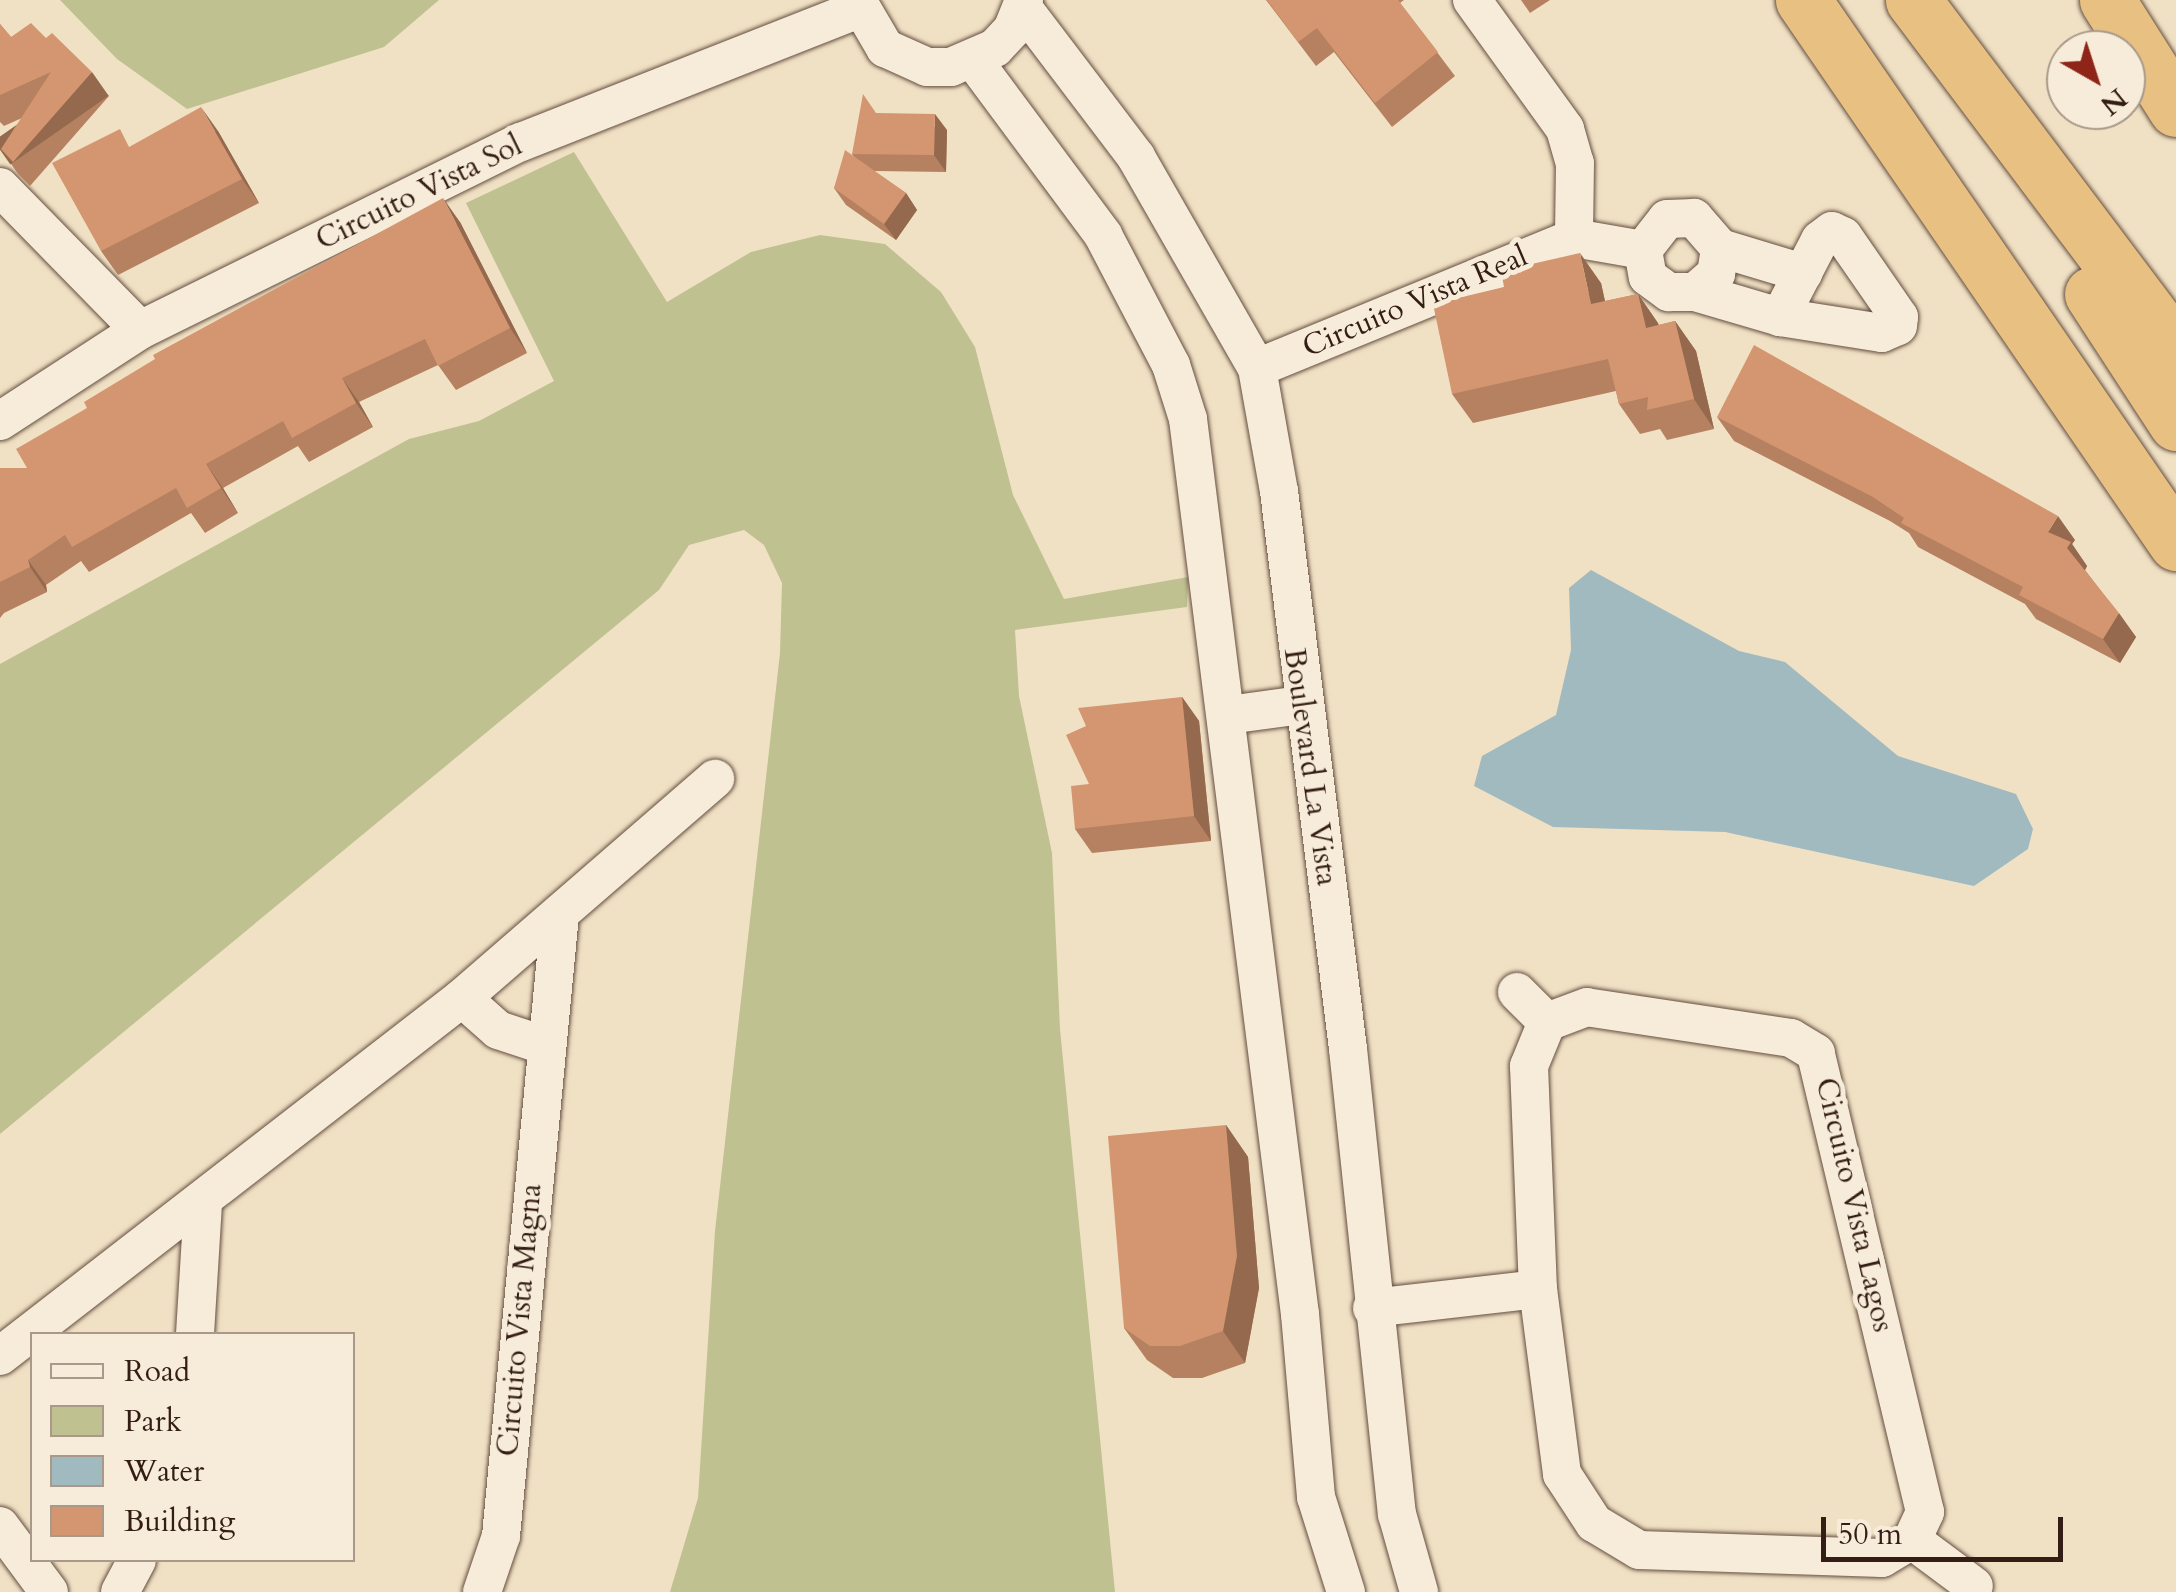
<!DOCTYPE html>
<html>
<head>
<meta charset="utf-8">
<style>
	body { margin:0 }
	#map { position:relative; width:2176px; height:1592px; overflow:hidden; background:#f1e1c4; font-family:Cardo,serif }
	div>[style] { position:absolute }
	.green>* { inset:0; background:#bfc190 }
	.water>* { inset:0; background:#a1bac0 }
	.roads { filter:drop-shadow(0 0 2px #634e40) drop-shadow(0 0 2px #634e40) }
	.street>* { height:38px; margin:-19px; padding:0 19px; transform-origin:19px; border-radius:19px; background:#f6ecd9 }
	.highway>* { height:55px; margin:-27.5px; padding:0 27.5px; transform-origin:27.5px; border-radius:27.5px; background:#e8c082 }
	.wall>* { inset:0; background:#b68160 }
	.shaded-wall>* { inset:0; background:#94694e; transform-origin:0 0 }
	.building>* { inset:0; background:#d49670 }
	span { translate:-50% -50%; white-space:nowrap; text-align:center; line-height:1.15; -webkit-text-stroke:10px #f6ecd9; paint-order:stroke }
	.street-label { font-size:30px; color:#341d14 }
	.legend { position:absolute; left:30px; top:1332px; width:325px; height:230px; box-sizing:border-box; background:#f6ecd9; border:2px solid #a8998a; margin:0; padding:12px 18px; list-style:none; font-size:30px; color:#341d14 }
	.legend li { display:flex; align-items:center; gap:20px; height:50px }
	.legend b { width:50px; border:2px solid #a8998a }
	.north { position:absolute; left:2046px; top:30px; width:100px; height:100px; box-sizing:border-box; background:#f6ecd9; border:2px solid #a8998a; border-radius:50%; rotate:141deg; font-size:28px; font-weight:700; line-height:40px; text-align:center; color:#341d14 }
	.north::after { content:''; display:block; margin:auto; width:35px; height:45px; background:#8f2418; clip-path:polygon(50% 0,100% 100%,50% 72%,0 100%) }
	.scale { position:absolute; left:1821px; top:1517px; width:242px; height:45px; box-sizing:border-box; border:5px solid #341d14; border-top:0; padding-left:12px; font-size:30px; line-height:35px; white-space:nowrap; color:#341d14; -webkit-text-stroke:8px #f6ecd9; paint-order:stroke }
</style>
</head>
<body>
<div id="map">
	<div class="green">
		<div style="clip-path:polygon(60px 0,439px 0,384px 47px,187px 109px,117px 59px)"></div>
		<div style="clip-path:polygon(574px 152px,667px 302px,751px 252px,820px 235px,885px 244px,941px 292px,975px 347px,1013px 495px,1064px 599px,1188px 577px,1187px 607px,1015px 630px,1019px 696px,1052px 853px,1060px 1029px,1115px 1592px,670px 1592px,698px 1498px,715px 1231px,780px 653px,782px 583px,764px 545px,744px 530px,689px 545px,659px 590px,0 1134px,0 664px,409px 439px,479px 421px,554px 381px,466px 203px)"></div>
	</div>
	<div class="water">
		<div style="clip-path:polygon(1591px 570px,1739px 651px,1785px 662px,1898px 756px,2016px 794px,2033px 829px,2028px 849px,1974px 886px,1725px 832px,1553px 827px,1474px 786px,1482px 756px,1556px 715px,1571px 650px,1569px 588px)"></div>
	</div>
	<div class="roads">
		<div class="street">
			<div style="left:857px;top:0;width:56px;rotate:59.7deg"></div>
			<div style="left:885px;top:48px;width:46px;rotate:24.3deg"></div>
			<div style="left:927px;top:67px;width:24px"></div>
			<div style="left:951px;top:67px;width:48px;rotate:-23.4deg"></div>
			<div style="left:995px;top:48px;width:25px;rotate:-47deg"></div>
			<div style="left:1012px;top:30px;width:32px;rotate:-68deg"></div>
			<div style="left:1472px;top:0;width:159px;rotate:54.2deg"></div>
			<div style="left:1565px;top:129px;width:35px;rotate:74deg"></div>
			<div style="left:1575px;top:163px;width:75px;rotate:90.8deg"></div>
			<div style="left:1023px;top:8px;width:187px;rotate:52.8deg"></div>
			<div style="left:1136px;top:157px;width:243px;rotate:60.2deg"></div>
			<div style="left:1257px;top:368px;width:125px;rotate:79.9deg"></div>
			<div style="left:1279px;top:491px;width:562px;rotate:82.95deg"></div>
			<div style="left:1348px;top:1049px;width:468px;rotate:84deg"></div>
			<div style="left:1397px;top:1514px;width:81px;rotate:74.2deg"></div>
			<div style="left:974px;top:61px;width:217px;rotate:53.4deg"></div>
			<div style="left:1103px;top:235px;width:147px;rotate:62.4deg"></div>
			<div style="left:1171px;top:365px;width:57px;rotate:72.5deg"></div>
			<div style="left:1188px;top:419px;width:902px;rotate:82.87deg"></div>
			<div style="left:1300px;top:1314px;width:184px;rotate:85deg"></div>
			<div style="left:1316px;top:1497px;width:100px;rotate:72.5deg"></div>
			<div style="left:0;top:187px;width:200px;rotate:45.6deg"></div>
			<div style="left:1720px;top:248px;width:87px;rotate:16.8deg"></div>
			<div style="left:1695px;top:292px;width:28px;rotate:-41deg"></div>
			<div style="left:1716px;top:274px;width:26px;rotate:-81deg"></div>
			<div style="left:1720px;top:248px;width:40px;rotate:-131deg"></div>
			<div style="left:1694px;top:218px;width:27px;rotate:178deg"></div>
			<div style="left:1667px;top:219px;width:39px;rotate:128deg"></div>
			<div style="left:1643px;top:250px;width:27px;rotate:80deg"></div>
			<div style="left:1648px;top:277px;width:26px;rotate:36deg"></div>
			<div style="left:1669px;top:292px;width:26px"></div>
			<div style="left:1695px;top:292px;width:89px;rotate:16.4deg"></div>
			<div style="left:1780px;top:317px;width:103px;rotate:8.9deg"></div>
			<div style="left:1882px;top:333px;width:17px;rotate:-24deg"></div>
			<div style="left:1898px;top:326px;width:9px;rotate:-84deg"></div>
			<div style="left:1899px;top:317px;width:98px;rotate:-124.7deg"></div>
			<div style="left:1843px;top:236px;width:12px;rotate:-156deg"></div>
			<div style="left:1832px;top:231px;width:15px;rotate:143deg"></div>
			<div style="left:1820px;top:240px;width:87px;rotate:117.5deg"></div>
			<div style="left:1257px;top:368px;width:343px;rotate:-22.3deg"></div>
			<div style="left:1574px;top:238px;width:70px;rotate:9.9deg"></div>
			<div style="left:0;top:421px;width:167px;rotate:-33deg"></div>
			<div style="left:140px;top:330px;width:425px;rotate:-26.3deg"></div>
			<div style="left:521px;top:142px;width:363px;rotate:-21.5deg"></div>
			<div style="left:1228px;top:715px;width:75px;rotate:-7.7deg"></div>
			<div style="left:1517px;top:992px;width:42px;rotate:45deg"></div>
			<div style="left:462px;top:998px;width:48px;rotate:41.6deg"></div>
			<div style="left:498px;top:1030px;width:47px;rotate:18.4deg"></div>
			<div style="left:1372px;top:1308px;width:167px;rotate:-6.5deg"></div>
			<div style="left:195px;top:1334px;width:129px;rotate:-86.5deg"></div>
			<div style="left:0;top:1356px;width:584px;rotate:-37.77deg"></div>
			<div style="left:462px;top:998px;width:335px;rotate:-40.9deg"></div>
			<div style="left:0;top:1526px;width:82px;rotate:53.4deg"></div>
			<div style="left:1912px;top:1540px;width:31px;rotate:-65deg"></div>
			<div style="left:1925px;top:1512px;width:472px;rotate:-103.4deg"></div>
			<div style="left:1816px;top:1053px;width:29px;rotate:-149deg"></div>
			<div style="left:1791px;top:1038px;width:206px;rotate:-171.4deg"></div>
			<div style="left:1587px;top:1007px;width:43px;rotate:159.4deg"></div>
			<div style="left:1547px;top:1022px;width:48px;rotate:112.2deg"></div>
			<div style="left:1529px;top:1066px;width:223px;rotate:87.7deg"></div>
			<div style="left:1538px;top:1289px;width:187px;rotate:82.6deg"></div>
			<div style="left:1562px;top:1474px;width:59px;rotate:56.9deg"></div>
			<div style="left:1594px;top:1523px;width:52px;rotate:31deg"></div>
			<div style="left:1639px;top:1550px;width:243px;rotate:1.9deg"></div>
			<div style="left:1882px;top:1558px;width:35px;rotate:-31deg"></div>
			<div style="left:1912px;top:1540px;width:77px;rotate:36.6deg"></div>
			<div style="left:120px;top:1592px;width:36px;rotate:-62deg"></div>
			<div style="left:482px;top:1592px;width:59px;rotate:-71.3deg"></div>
			<div style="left:501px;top:1536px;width:625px;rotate:-84.58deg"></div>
		</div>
		<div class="highway">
			<div style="left:1803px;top:0;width:659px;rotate:55.51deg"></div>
			<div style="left:1913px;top:0;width:437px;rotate:53deg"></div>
			<div style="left:2107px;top:0;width:129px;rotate:57.7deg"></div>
			<div style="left:2092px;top:294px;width:154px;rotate:56.9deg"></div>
		</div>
	</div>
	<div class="wall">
		<div style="clip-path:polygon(1266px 0,1404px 0,1400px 3px,1455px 76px,1392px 127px,1334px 52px,1316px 66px)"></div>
		<div style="clip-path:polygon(1521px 0,1550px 0,1530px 13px)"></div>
		<div style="clip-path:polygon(0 24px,11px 37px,46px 38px,109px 96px,30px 186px,18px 174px,1px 149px,22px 118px,4px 126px,0 122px)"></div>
		<div style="clip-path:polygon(876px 113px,947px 130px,946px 172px,874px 171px,906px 193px,917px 210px,896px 240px,846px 205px,834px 188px,854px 157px,852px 154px)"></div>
		<div style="clip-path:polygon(218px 131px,259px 203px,118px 275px,101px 251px,132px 146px)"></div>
		<div style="clip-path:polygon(460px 222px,527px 353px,456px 390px,438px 365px,359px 402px,373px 427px,309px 462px,298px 446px,223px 488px,238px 513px,205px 533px,191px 513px,89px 572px,81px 561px,46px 585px,47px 592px,4px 613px,0 618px,0 468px,27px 468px)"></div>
		<div style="clip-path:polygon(1601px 283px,1605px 301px,1638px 294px,1659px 325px,1675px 321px,1696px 351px,1714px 429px,1667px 440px,1660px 429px,1640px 434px,1619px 404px,1616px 391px,1473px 423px,1452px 394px)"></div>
		<div style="clip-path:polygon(1717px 417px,2075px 540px,2072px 544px,2087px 566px,2085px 570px,2136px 637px,2120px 663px,2036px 619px,2025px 604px,1918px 547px,1909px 533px,1890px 521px,1734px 441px)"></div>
		<div style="clip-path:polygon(1182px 697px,1199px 721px,1211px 841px,1092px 853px,1075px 829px,1089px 784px)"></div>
		<div style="clip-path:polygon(1226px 1125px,1248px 1157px,1259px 1288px,1245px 1363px,1202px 1378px,1173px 1378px,1147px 1360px,1124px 1328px)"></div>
	</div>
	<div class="shaded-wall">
		<div style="left:92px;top:72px;width:29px;height:120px;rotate:55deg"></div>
		<div style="clip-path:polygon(201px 107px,218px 131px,259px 203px,242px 179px)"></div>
		<div style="clip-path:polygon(935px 114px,947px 130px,946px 172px,934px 155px)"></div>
		<div style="clip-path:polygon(906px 193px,917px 210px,896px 240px,884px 224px)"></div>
		<div style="clip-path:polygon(443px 198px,460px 222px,527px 353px,510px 328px)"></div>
		<div style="clip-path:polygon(1580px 253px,1601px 283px,1612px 334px,1591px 304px)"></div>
		<div style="clip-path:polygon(1638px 294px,1658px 323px,1666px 358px,1646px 328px)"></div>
		<div style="clip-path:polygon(1675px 321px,1696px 351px,1714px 429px,1694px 399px)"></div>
		<div style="clip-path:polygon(342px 378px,359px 402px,373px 427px,356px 403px)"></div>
		<div style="clip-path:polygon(206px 464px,223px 488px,238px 513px,221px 488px)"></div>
		<div style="clip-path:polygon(2058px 516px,2075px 540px,2072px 544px,2087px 566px,2084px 572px,2048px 532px)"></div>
		<div style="clip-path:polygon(28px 560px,46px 585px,47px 592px,30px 567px)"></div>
		<div style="clip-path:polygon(2119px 613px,2136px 637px,2120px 663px,2103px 639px)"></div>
		<div style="clip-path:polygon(1182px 697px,1199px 721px,1211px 841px,1194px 816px)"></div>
		<div style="clip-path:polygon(1226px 1125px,1248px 1157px,1259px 1288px,1245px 1363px,1223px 1331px)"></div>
	</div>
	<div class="building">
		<div style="clip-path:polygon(1267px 0,1398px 0,1438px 52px,1375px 103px,1317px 28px,1298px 42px)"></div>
		<div style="clip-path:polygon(31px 23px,46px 38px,52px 33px,92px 72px,13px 162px,1px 149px,51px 72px,0 95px,0 24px,11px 37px)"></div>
		<div style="clip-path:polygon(863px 94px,876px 113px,935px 114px,934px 155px,852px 154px)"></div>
		<div style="clip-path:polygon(201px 107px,242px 179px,101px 251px,52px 163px,120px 129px,129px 147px)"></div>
		<div style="clip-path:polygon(845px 150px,906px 193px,884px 224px,834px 188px)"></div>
		<div style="clip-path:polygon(443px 198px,510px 328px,438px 366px,425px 339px,342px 378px,356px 403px,292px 438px,283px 421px,206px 464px,221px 488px,187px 508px,176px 488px,72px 547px,65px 535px,28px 560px,30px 567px,0 582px,0 468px,27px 468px,16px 449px,87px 408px,84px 402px,155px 359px,153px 355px)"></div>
		<div style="clip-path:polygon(1580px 253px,1591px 304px,1638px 294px,1646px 328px,1675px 321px,1694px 399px,1647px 410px,1648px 397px,1619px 404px,1608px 359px,1452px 394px,1433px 304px,1504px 287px,1501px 271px)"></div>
		<div style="clip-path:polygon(1754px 345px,2058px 516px,2048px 532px,2071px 542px,2067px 548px,2119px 613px,2103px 639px,2019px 595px,2023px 587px,1901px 523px,1904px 518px,1873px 497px,1717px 417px)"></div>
		<div style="clip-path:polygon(1182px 697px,1194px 816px,1075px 829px,1071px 786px,1089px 784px,1066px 735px,1086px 726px,1078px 708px)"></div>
		<div style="clip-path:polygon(1226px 1125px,1237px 1256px,1223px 1331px,1180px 1346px,1150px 1346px,1124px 1328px,1108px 1136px)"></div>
	</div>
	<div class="street-label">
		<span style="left:419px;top:193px;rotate:-26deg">Circuito Vista Sol</span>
		<span style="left:1415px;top:302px;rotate:-23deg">Circuito Vista Real</span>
		<span style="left:1310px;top:767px;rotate:82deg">Boulevard La Vista</span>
		<span style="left:1854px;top:1205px;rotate:77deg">Circuito Vista Lagos</span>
		<span style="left:520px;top:1320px;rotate:-85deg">Circuito Vista Magna</span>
	</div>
	<ul class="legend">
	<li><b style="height:12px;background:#f6ecd9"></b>Road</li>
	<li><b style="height:28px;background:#bfc190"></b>Park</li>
	<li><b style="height:28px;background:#a1bac0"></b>Water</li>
	<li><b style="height:28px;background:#d49670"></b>Building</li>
	</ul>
	<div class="north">N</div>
	<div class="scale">50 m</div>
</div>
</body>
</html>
